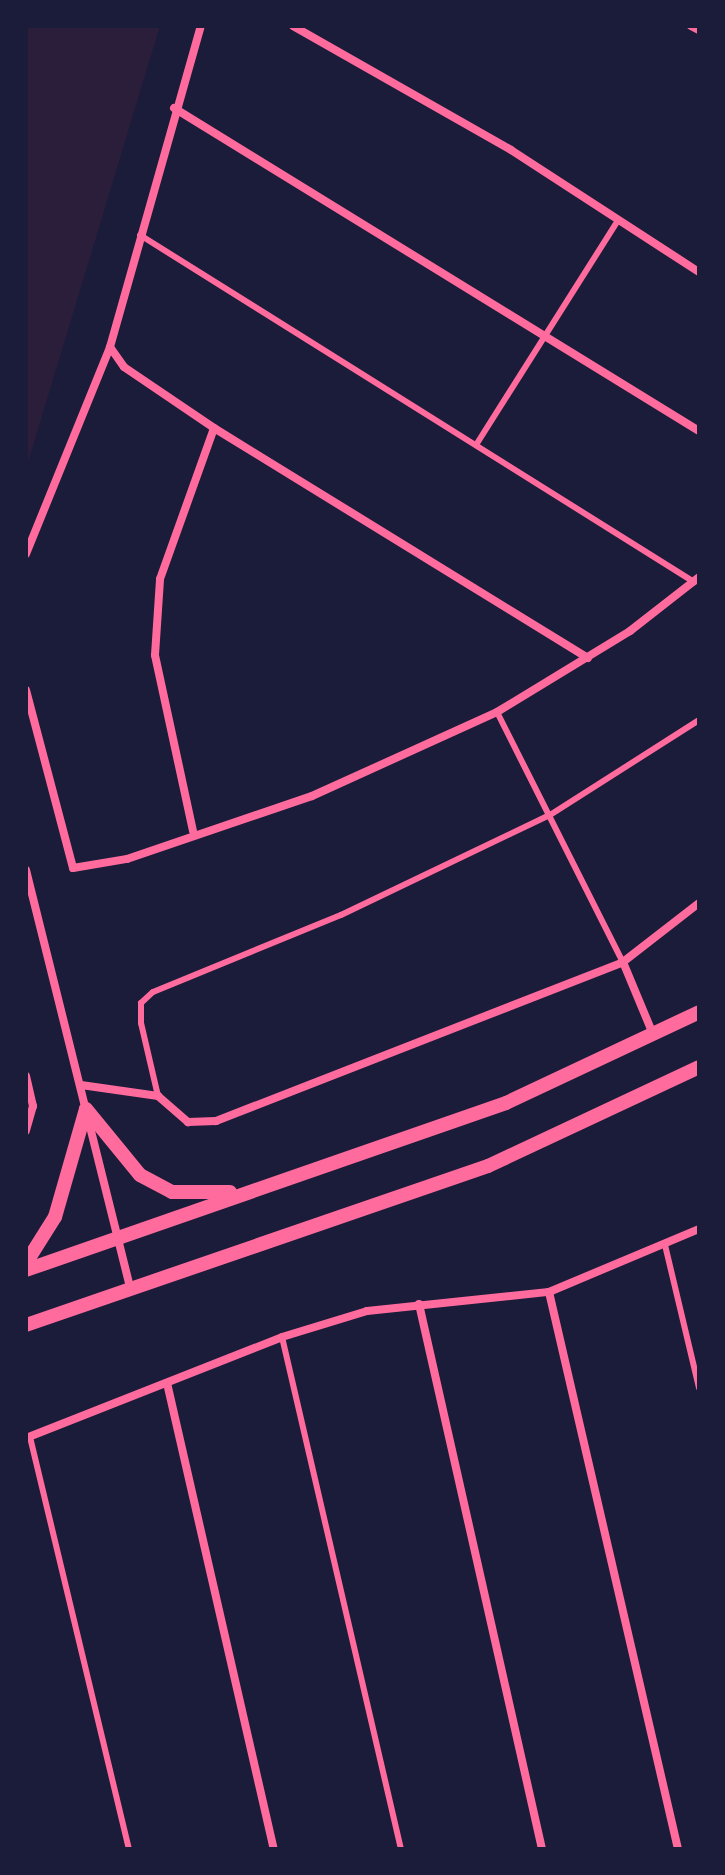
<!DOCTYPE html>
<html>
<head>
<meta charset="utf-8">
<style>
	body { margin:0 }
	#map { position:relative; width:725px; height:1875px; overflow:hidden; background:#1b1b3a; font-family:"Titillium Web",sans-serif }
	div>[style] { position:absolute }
	.green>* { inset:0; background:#2a1e3b }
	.service>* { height:6px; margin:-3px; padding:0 3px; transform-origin:3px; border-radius:3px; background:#ff6b9d }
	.minor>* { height:8px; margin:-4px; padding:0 4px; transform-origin:4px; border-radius:4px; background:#ff6b9d }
	.tertiary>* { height:14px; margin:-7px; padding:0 7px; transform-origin:7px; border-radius:7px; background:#ff6b9d }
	span { translate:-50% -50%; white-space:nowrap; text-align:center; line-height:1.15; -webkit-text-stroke:7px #1b1b3a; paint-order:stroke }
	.frame { position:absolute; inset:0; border:28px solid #1b1b3a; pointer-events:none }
</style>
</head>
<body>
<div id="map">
	<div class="green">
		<div style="clip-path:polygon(26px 26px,160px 26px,26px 469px)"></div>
	</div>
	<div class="service">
		<div style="left:140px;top:235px;width:654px;rotate:32.06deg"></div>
		<div style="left:476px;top:445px;width:266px;rotate:-57.7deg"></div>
		<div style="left:497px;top:712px;width:280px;rotate:63.3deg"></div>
		<div style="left:158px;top:1096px;width:75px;rotate:-103.1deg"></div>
		<div style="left:141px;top:1023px;width:20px;rotate:-90deg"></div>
		<div style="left:141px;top:1003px;width:16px;rotate:-43deg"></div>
		<div style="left:153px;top:992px;width:203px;rotate:-22.3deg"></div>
		<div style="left:341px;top:915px;width:232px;rotate:-25.6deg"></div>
		<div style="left:550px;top:815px;width:177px;rotate:-32.5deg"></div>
		<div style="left:665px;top:1245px;width:147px;rotate:76.6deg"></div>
		<div style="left:282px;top:1337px;width:526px;rotate:76.92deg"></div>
		<div style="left:30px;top:1437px;width:424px;rotate:76.5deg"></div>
	</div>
	<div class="minor">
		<div style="left:293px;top:26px;width:251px;rotate:29.6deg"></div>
		<div style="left:511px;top:150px;width:224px;rotate:33deg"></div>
		<div style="left:691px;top:26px;width:9px;rotate:27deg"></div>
		<div style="left:174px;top:108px;width:616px;rotate:31.6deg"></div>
		<div style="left:110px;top:347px;width:24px;rotate:55deg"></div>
		<div style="left:124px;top:367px;width:109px;rotate:34.1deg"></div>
		<div style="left:214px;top:428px;width:439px;rotate:31.6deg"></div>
		<div style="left:26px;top:554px;width:223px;rotate:-67.9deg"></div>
		<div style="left:110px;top:347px;width:334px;rotate:-74.2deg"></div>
		<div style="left:26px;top:690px;width:184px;rotate:75.2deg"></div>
		<div style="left:73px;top:868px;width:55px;rotate:-9.5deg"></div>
		<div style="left:127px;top:859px;width:195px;rotate:-18.8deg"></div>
		<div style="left:312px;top:796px;width:203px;rotate:-24.4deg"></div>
		<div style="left:497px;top:712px;width:156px;rotate:-31.3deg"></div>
		<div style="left:630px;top:631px;width:88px;rotate:-38deg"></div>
		<div style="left:193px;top:831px;width:180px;rotate:-102.2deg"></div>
		<div style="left:155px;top:655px;width:76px;rotate:-86.2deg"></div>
		<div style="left:160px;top:579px;width:160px;rotate:-70.3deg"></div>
		<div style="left:26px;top:870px;width:431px;rotate:76deg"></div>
		<div style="left:623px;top:962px;width:78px;rotate:67.4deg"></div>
		<div style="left:26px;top:1076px;width:31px;rotate:77deg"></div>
		<div style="left:33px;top:1106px;width:26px;rotate:106deg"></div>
		<div style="left:81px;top:1085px;width:78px;rotate:8.1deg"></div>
		<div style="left:158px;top:1096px;width:40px;rotate:41deg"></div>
		<div style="left:188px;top:1122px;width:28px;rotate:-2deg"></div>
		<div style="left:216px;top:1121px;width:437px;rotate:-21.3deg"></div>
		<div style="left:623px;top:962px;width:96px;rotate:-37.8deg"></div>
		<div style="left:549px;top:1292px;width:572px;rotate:76.96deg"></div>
		<div style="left:419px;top:1304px;width:559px;rotate:77.28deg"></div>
		<div style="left:167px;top:1383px;width:478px;rotate:77.1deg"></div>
		<div style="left:26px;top:1438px;width:275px;rotate:-21.5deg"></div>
		<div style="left:282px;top:1337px;width:89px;rotate:-17deg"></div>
		<div style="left:367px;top:1311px;width:183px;rotate:-6deg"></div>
		<div style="left:549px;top:1292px;width:163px;rotate:-22.8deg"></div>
	</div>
	<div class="tertiary">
		<div style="left:86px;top:1109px;width:85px;rotate:50.7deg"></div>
		<div style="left:140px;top:1175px;width:36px;rotate:28deg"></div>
		<div style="left:172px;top:1192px;width:58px"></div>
		<div style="left:26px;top:1263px;width:54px;rotate:-57.8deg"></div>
		<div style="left:55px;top:1217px;width:112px;rotate:-74deg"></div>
		<div style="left:26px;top:1270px;width:508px;rotate:-19.18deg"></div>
		<div style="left:506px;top:1103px;width:213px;rotate:-25.2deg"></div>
		<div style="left:26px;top:1325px;width:489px;rotate:-19deg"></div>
		<div style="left:488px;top:1166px;width:233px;rotate:-25.1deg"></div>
	</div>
	<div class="frame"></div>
</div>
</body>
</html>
